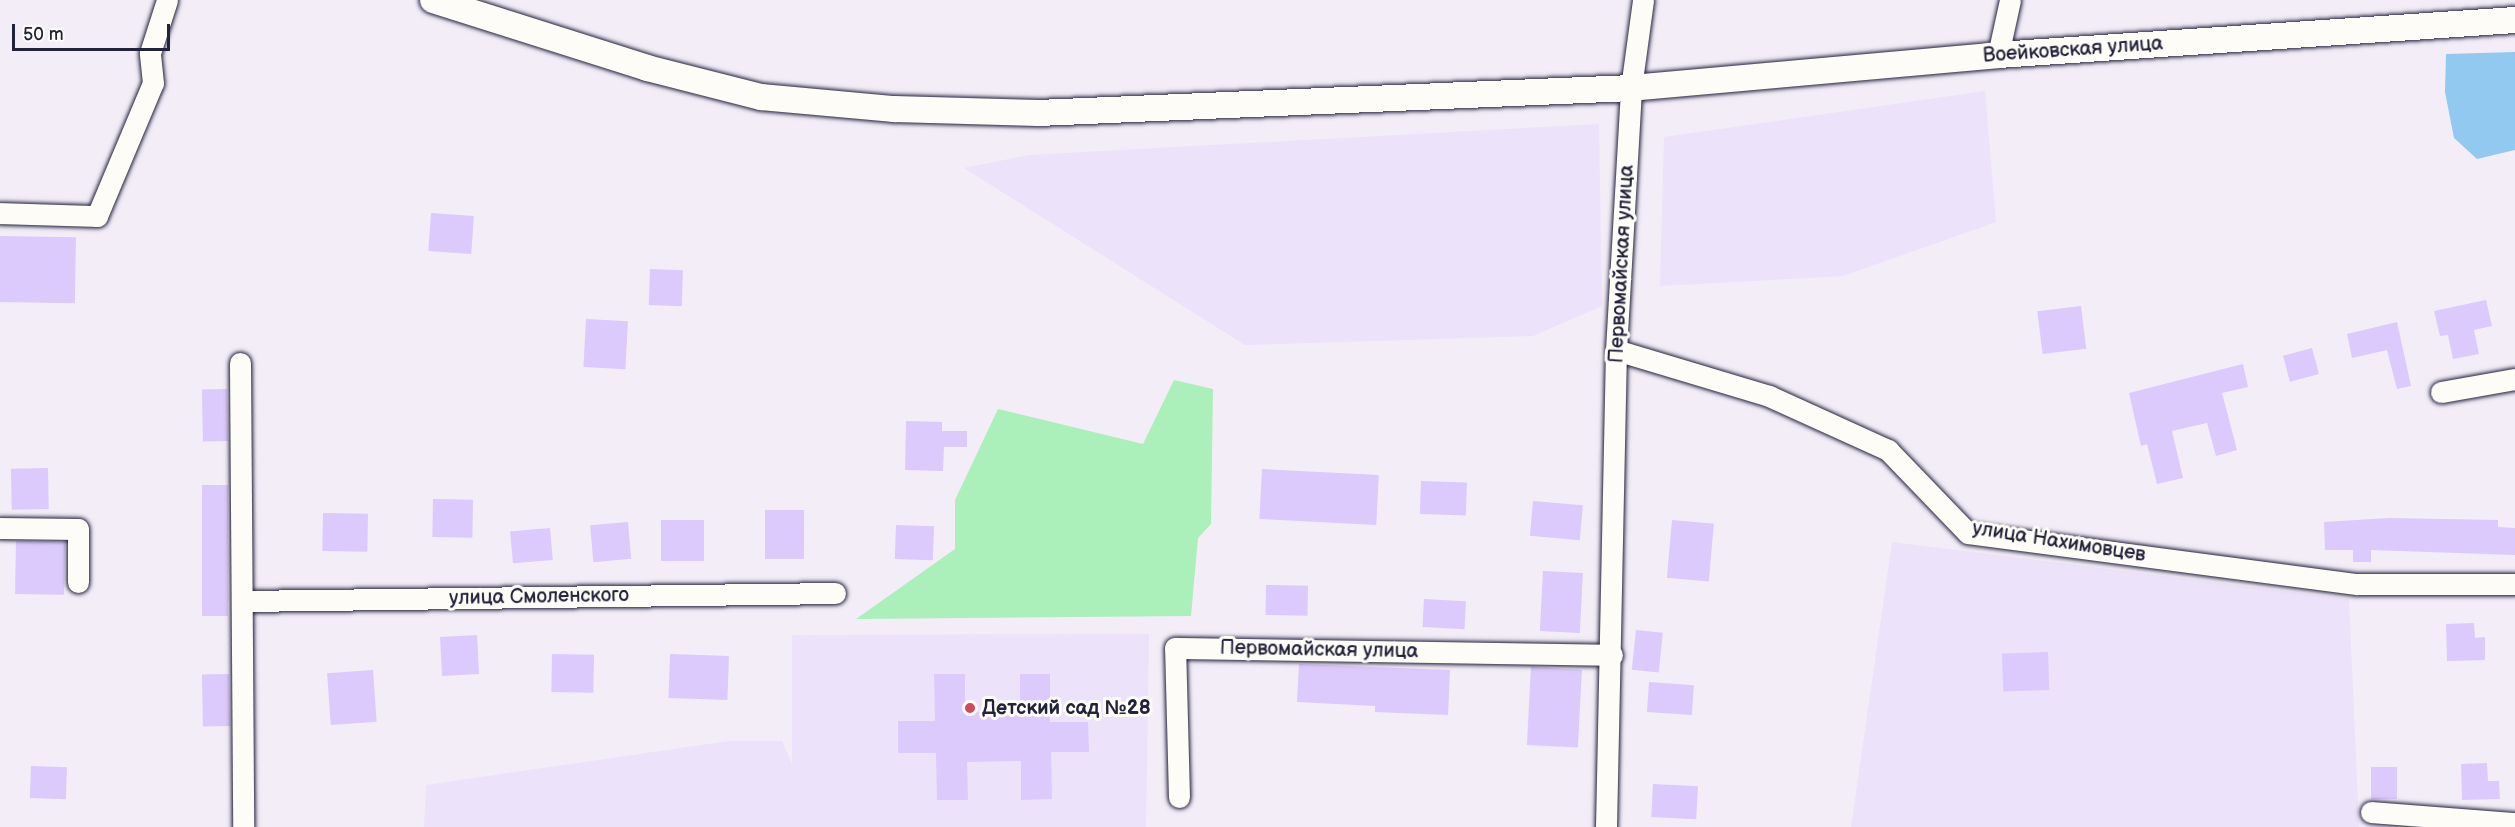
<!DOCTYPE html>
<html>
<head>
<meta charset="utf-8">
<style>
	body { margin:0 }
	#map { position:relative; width:2515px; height:827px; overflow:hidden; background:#f3edf8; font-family:"Balsamiq Sans",sans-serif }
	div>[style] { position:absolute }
	.built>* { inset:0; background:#ece2f9 }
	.green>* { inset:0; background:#abefba }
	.water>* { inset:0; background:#92c9f1 }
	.building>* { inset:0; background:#dbcafb; transform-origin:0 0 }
	.roads { filter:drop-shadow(0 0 2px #22223b) drop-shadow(0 0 2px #22223b) }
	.minor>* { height:21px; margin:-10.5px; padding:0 10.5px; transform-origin:10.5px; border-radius:10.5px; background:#fdfcf7 }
	.major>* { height:26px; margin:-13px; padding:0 13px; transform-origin:13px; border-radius:13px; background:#fdfcf7 }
	.dots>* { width:16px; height:16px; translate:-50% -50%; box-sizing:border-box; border:3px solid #fdfcf7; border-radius:50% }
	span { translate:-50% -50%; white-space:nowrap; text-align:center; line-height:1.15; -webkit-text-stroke:6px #fdfcf7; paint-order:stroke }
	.street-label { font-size:20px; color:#22223b }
	.poi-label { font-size:20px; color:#22223b; font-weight:700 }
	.left { translate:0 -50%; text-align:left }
	.scale { position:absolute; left:12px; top:24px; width:158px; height:27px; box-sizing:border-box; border:3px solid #22223b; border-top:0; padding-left:8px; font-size:18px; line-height:21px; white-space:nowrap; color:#22223b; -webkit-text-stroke:4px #fdfcf7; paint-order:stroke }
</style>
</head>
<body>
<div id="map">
	<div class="built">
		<div style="clip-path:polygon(1985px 91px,1996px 222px,1843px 276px,1660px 286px,1664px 137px)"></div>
		<div style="clip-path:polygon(1599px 124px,1602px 306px,1533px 336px,1245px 345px,964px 168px,1029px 155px)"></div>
		<div style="clip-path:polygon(1892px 542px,2349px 599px,2359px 827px,1851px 827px)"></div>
		<div style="clip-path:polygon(1149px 634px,1146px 827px,424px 827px,426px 785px,729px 741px,782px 741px,792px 764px,792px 635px)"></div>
	</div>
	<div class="green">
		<div style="clip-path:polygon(1174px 380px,1213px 389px,1211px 524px,1198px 538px,1191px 616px,856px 619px,955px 549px,955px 500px,998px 409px,1143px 444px)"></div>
	</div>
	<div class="water">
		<div style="clip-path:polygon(2515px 52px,2515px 150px,2477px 159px,2454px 138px,2445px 92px,2446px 54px)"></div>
	</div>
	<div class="building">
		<div style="left:431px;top:213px;width:43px;height:38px;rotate:4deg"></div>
		<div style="left:0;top:236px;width:76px;height:66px;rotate:1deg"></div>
		<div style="left:650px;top:269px;width:33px;height:36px;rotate:2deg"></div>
		<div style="clip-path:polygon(2486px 300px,2492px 326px,2474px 330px,2479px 354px,2453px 359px,2448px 335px,2440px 336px,2434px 311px)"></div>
		<div style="left:2081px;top:306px;width:43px;height:44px;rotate:83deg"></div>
		<div style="left:586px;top:319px;width:42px;height:48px;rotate:3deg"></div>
		<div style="clip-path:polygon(2397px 322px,2411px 386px,2397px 389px,2387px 350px,2352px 358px,2347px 334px)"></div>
		<div style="left:2312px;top:348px;width:27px;height:30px;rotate:75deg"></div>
		<div style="clip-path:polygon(2243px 364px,2248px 387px,2222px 393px,2237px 450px,2216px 456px,2207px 423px,2172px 431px,2183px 478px,2157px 484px,2147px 444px,2141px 446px,2129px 393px)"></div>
		<div style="left:227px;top:389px;width:52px;height:25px;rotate:89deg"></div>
		<div style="clip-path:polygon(906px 421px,942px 422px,942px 431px,967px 431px,967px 447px,944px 447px,943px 471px,905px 470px)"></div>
		<div style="left:48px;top:468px;width:41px;height:37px;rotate:89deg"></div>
		<div style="left:1262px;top:469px;width:117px;height:50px;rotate:3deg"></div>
		<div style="left:1421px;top:481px;width:46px;height:33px;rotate:2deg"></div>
		<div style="left:228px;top:485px;width:131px;height:26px;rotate:90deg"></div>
		<div style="left:433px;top:499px;width:40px;height:38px;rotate:1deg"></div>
		<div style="left:1533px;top:501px;width:50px;height:35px;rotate:5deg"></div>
		<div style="left:765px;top:510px;width:39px;height:49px"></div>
		<div style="left:323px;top:513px;width:45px;height:38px;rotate:1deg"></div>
		<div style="clip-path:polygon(2389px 518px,2498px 520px,2498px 527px,2515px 528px,2515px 555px,2371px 550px,2371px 562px,2353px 562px,2353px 550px,2325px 550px,2324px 522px)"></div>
		<div style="left:661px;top:520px;width:43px;height:41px"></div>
		<div style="left:1672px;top:520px;width:42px;height:58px;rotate:5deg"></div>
		<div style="left:628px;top:522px;width:37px;height:38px;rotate:85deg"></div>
		<div style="left:896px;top:525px;width:38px;height:34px;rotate:2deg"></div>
		<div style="left:550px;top:528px;width:32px;height:40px;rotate:85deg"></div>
		<div style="left:16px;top:541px;width:49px;height:53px;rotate:1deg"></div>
		<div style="left:1543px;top:571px;width:40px;height:60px;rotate:3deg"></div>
		<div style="left:1266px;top:585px;width:42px;height:30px;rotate:1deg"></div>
		<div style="left:1424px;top:599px;width:42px;height:28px;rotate:3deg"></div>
		<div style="clip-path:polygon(2474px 623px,2475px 638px,2485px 637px,2485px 660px,2447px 661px,2446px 624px)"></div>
		<div style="left:1636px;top:630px;width:27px;height:40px;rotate:6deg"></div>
		<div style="left:477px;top:635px;width:39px;height:37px;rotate:87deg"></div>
		<div style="left:2048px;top:652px;width:38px;height:46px;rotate:88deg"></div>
		<div style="left:552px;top:654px;width:42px;height:38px;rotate:1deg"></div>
		<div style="left:670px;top:654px;width:59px;height:44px;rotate:2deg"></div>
		<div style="clip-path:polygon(1299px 664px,1450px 670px,1448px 715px,1375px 712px,1375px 706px,1297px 702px)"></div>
		<div style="left:1531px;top:667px;width:51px;height:78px;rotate:3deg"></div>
		<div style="left:373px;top:670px;width:52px;height:46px;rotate:86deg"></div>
		<div style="left:229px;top:674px;width:52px;height:27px;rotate:89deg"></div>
		<div style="clip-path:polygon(934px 674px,965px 674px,965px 712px,1020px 711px,1020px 674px,1050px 674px,1050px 722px,1088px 722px,1089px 752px,1051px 752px,1052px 799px,1021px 800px,1021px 761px,967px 762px,968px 800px,937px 800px,936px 753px,898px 753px,898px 721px,935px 721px)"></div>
		<div style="left:1649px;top:682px;width:45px;height:30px;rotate:4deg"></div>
		<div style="clip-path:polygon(2487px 763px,2488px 781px,2499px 781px,2500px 799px,2462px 800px,2461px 764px)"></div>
		<div style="left:31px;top:766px;width:36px;height:32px;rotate:2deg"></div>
		<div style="left:2371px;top:767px;width:26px;height:32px"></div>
		<div style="left:1653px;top:784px;width:45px;height:33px;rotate:3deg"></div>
	</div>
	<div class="roads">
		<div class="minor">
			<div style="left:1998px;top:55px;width:56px;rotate:-77.7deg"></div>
			<div style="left:0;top:213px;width:97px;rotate:1.8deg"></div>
			<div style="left:97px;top:216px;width:144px;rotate:-67.2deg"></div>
			<div style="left:153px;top:83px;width:30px;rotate:-96deg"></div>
			<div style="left:150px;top:53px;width:56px;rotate:-72.2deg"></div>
			<div style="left:1616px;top:350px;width:160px;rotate:16.7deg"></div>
			<div style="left:1769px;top:396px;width:131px;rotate:24.4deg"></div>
			<div style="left:1888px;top:450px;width:115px;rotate:46.1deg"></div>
			<div style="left:1968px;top:533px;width:392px;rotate:7.5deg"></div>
			<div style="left:2357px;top:584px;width:158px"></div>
			<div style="left:240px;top:363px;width:464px;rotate:89.6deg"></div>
			<div style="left:2441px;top:392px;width:75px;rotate:-10deg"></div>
			<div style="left:0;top:528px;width:78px;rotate:0.7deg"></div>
			<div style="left:78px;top:529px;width:53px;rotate:90deg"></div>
			<div style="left:242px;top:601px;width:593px;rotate:-0.77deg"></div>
			<div style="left:1179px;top:797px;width:149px;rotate:-91.5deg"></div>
			<div style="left:1175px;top:648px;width:437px;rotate:0.9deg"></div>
			<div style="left:2371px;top:812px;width:144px;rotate:4.4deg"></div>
			<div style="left:1606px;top:827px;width:477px;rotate:-88.8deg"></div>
			<div style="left:1616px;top:350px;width:262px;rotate:-86.7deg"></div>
			<div style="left:1631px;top:88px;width:89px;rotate:-82.2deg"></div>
		</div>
		<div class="major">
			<div style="left:433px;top:0;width:225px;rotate:17.6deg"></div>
			<div style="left:647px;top:68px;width:118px;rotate:14.3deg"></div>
			<div style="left:761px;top:97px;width:134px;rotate:5.2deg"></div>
			<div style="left:894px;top:109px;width:144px;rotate:1.6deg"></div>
			<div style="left:1038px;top:113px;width:594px;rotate:-2.41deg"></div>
			<div style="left:1631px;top:88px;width:368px;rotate:-5.1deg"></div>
			<div style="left:1998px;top:55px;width:518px;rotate:-3.87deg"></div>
		</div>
	</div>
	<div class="dots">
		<div style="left:970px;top:708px;background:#d1495b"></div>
	</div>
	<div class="street-label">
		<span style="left:2073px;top:50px;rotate:-4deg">Воейковская улица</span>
		<span style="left:1622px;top:264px;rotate:-87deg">Первомайская улица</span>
		<span style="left:2059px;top:542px;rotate:9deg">улица Нахимовцев</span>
		<span style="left:539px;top:597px;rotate:-1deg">улица Смоленского</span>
		<span style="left:1319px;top:650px;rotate:1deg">Первомайская улица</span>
	</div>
	<div class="poi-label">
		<span class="left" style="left:982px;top:708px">Детский сад №28</span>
	</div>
	<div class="scale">50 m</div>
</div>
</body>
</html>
